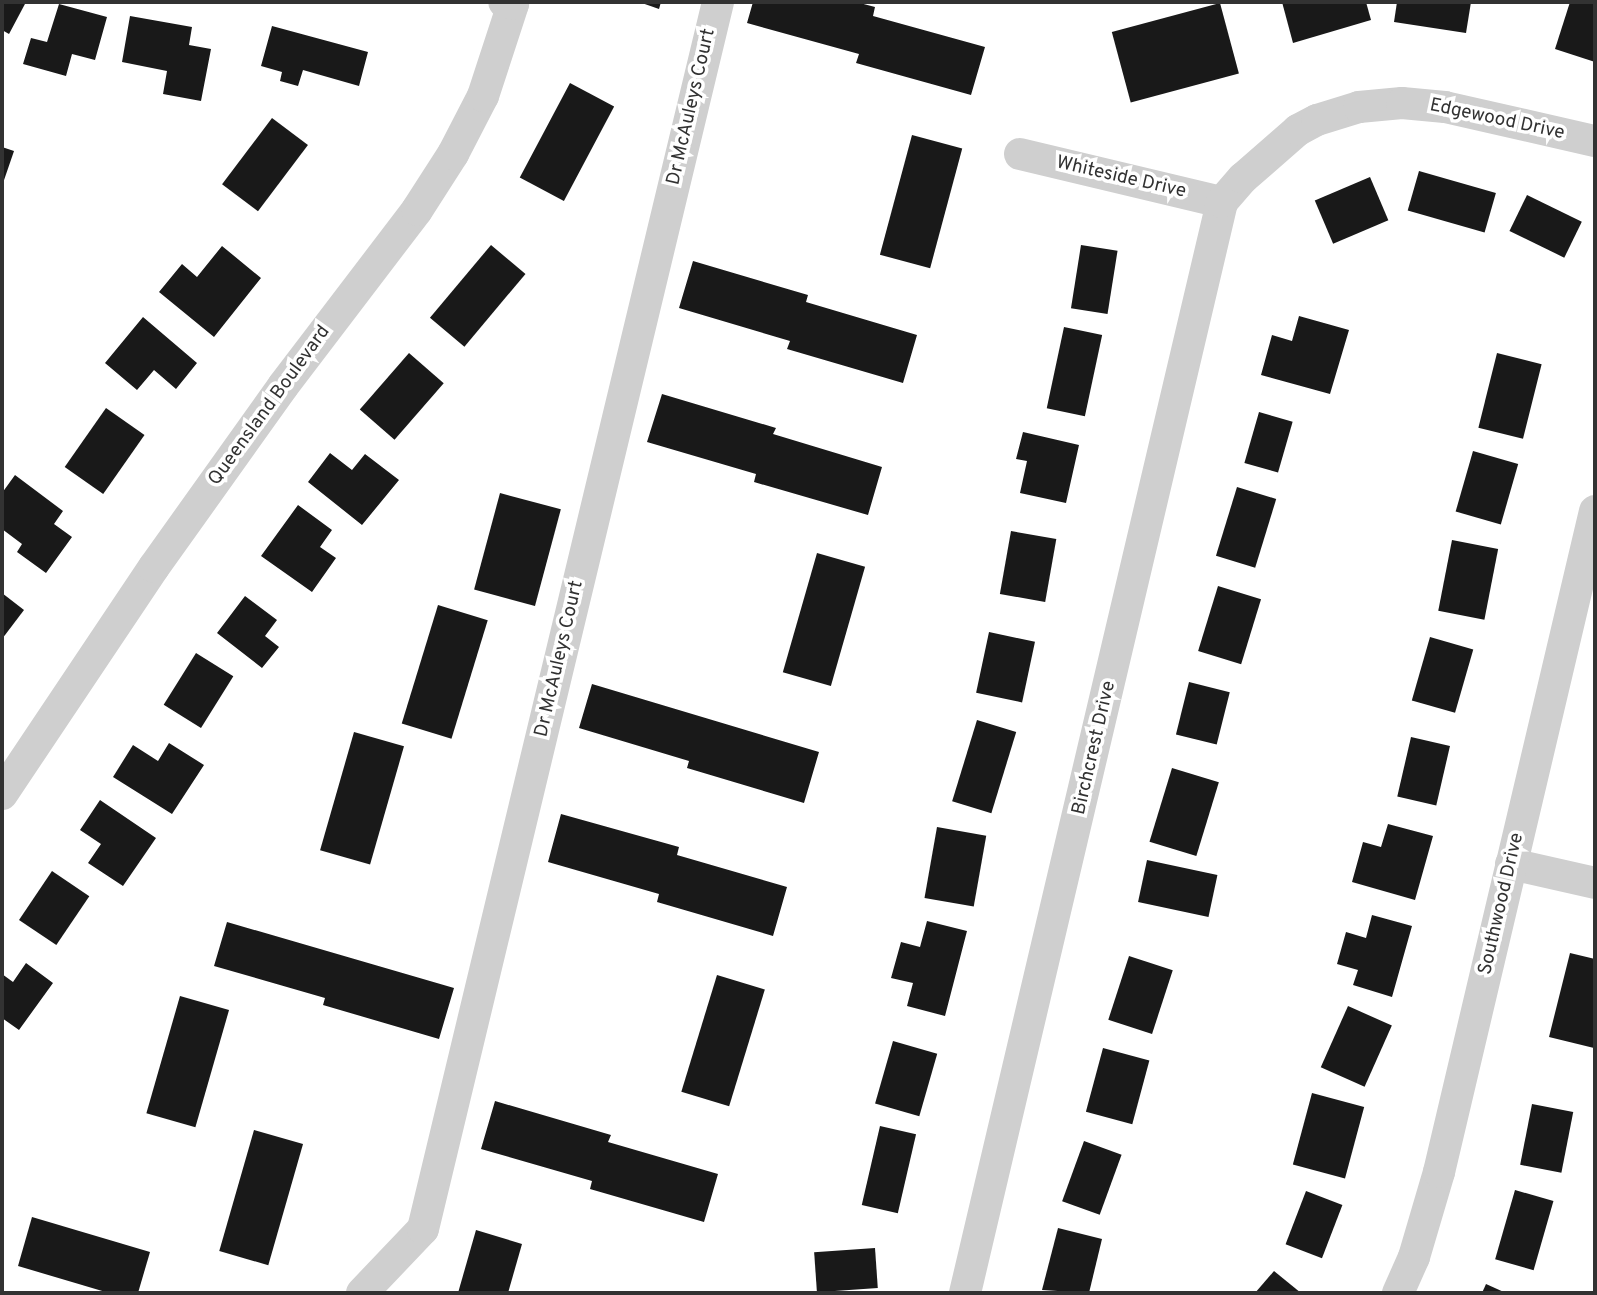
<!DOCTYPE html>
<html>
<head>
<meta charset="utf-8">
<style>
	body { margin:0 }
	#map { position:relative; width:1597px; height:1295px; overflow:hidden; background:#fff; font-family:Overpass,sans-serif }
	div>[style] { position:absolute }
	.building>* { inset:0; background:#191919; transform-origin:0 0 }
	.minor>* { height:32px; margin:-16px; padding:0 16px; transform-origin:16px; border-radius:16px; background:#cfcfcf }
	span { translate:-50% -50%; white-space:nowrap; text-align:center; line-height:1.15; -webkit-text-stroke:7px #fff; paint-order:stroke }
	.street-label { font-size:19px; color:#323232 }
	.frame { position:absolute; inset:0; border:4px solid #323232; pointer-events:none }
</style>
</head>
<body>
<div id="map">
	<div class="building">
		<div style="clip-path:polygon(2px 2px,26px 2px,9px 34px,2px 30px)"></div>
		<div style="clip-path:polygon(639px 2px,661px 2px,659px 9px)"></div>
		<div style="clip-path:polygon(753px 2px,856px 2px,875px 7px,873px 16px,985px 47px,971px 95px,856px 63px,859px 54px,747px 23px)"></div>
		<div style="clip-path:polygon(1282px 2px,1366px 2px,1371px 20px,1293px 43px)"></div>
		<div style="clip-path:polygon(1397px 2px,1471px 2px,1466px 33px,1394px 22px)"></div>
		<div style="clip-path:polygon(1570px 2px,1595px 2px,1595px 62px,1555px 49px)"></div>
		<div style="left:1220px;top:3px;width:73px;height:112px;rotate:75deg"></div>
		<div style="clip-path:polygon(59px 4px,107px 17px,95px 60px,72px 54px,66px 76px,23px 64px,31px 38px,47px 42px)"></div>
		<div style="clip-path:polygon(130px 16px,192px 27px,189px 45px,211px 49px,201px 101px,163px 94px,167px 71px,122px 62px)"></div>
		<div style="clip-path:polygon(272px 26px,368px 52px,359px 86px,303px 70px,298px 86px,280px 81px,282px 72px,261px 66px)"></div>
		<div style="left:570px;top:83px;width:50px;height:107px;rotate:28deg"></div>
		<div style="left:272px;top:118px;width:45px;height:83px;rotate:37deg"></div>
		<div style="left:912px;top:135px;width:52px;height:124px;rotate:15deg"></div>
		<div style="clip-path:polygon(2px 147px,14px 151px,2px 186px)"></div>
		<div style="left:1419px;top:171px;width:80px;height:41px;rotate:16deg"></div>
		<div style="left:1370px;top:177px;width:47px;height:60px;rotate:67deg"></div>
		<div style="left:1527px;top:195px;width:61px;height:40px;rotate:26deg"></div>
		<div style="left:491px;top:245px;width:45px;height:95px;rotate:40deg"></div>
		<div style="left:1081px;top:245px;width:37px;height:64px;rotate:9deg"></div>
		<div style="clip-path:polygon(222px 246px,261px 278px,214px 337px,159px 292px,182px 264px,197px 277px)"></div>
		<div style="clip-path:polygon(693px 261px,808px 295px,806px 302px,917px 335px,903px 383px,787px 349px,790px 341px,679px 308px)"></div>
		<div style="clip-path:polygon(1299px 316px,1349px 330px,1330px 394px,1261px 375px,1272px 335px,1292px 341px)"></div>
		<div style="clip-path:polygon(143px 317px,197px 363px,176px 389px,154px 370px,137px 390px,105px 363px)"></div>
		<div style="left:1064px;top:327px;width:39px;height:83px;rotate:12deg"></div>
		<div style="left:409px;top:353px;width:46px;height:75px;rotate:41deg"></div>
		<div style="left:1497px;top:353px;width:46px;height:77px;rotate:14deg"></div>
		<div style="clip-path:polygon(662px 394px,776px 428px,773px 434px,882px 467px,868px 515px,754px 482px,756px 474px,647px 442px)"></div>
		<div style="left:106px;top:408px;width:47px;height:72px;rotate:35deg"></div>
		<div style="left:1259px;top:412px;width:35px;height:53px;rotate:16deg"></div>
		<div style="clip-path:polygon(1023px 432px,1079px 445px,1066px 503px,1020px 493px,1027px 461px,1016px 459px)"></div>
		<div style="left:1473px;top:451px;width:47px;height:63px;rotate:16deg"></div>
		<div style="clip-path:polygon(330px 453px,352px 470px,365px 454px,399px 480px,362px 525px,308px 482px)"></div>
		<div style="clip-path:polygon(15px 475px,63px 511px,54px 524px,72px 537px,46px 573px,17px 552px,22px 544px,2px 529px,2px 493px)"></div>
		<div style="left:1237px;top:487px;width:41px;height:72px;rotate:17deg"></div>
		<div style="left:500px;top:493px;width:63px;height:100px;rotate:15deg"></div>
		<div style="clip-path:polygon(298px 505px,332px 530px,320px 547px,336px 558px,312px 592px,261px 556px)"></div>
		<div style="left:1011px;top:531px;width:46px;height:64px;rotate:10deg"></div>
		<div style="left:1452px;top:540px;width:47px;height:72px;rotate:11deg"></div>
		<div style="left:817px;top:553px;width:50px;height:124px;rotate:16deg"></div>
		<div style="left:1218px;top:586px;width:45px;height:68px;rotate:17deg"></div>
		<div style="clip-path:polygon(2px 593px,24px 610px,2px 639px)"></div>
		<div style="clip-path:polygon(245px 596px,277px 620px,265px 636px,279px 647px,262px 668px,217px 633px)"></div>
		<div style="left:438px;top:605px;width:52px;height:124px;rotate:17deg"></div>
		<div style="left:989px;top:632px;width:47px;height:62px;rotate:12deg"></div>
		<div style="left:1430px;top:637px;width:45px;height:66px;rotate:16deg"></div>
		<div style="left:196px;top:653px;width:44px;height:61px;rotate:32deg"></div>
		<div style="left:1189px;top:682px;width:42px;height:54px;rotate:14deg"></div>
		<div style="clip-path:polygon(592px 684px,819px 752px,804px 803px,687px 768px,689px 761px,579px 728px)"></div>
		<div style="left:977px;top:720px;width:41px;height:85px;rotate:17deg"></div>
		<div style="left:354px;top:732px;width:52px;height:123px;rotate:16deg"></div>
		<div style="left:1411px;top:737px;width:40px;height:61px;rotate:13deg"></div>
		<div style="clip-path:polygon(169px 743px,204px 765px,172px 814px,113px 777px,133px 745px,158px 761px)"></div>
		<div style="left:1172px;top:768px;width:49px;height:77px;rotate:17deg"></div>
		<div style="clip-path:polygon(100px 800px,156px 838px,123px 886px,88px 863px,101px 844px,80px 830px)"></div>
		<div style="clip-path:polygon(561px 814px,679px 847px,677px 855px,787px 887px,773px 936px,657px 902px,659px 894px,548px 862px)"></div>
		<div style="clip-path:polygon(1388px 824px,1433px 836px,1415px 900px,1352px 882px,1363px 842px,1381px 847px)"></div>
		<div style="left:937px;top:827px;width:50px;height:72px;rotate:10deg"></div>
		<div style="left:1147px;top:860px;width:72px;height:43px;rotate:12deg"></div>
		<div style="left:52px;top:871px;width:45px;height:59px;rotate:34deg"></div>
		<div style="clip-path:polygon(1372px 915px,1412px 926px,1392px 997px,1353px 985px,1358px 970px,1337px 964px,1346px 932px,1366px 938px)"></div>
		<div style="clip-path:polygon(927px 921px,967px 931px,945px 1016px,907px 1006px,913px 983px,891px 978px,901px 942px,920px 947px)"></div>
		<div style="clip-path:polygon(227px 922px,454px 988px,439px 1039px,323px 1005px,325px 998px,214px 966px)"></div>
		<div style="clip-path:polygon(1570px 953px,1595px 959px,1594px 1048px,1549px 1037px)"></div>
		<div style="left:1129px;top:956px;width:46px;height:67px;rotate:18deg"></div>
		<div style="clip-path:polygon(26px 963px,53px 983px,19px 1030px,2px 1018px,2px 974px,13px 982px)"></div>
		<div style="left:717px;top:975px;width:50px;height:122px;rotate:17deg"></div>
		<div style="left:180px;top:996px;width:51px;height:122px;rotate:16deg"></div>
		<div style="left:1348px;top:1006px;width:48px;height:67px;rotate:24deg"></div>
		<div style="left:893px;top:1041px;width:46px;height:65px;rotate:16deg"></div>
		<div style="left:1103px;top:1048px;width:48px;height:66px;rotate:15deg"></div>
		<div style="left:1312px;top:1093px;width:54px;height:74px;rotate:15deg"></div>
		<div style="clip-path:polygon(495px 1101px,611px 1135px,608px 1142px,718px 1174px,704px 1222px,590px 1189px,592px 1181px,481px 1149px)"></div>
		<div style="left:1532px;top:1104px;width:42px;height:62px;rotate:11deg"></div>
		<div style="left:880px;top:1126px;width:37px;height:81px;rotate:13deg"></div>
		<div style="left:254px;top:1130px;width:51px;height:126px;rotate:16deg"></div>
		<div style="left:1084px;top:1141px;width:40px;height:64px;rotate:20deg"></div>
		<div style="left:1515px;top:1190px;width:40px;height:72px;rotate:16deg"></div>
		<div style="left:1306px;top:1191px;width:39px;height:57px;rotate:21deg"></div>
		<div style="clip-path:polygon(32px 1217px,150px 1252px,138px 1293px,109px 1293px,18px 1266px)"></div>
		<div style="clip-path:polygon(1058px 1228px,1102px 1239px,1089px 1293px,1042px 1290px)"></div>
		<div style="clip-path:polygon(476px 1230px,522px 1244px,508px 1293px,458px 1293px)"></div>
		<div style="left:875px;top:1248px;width:40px;height:61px;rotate:86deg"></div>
		<div style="clip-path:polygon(1274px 1271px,1301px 1293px,1255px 1293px)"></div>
		<div style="clip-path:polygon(1486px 1284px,1506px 1293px,1482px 1293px)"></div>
	</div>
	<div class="minor">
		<div style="left:1020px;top:154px;width:208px;rotate:13.4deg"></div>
		<div style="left:2px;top:794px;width:273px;rotate:-56.2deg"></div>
		<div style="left:154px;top:567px;width:222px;rotate:-54.5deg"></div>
		<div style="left:283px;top:386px;width:221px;rotate:-52.7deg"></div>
		<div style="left:417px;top:210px;width:67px;rotate:-57.3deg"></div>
		<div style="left:453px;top:154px;width:65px;rotate:-62.7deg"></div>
		<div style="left:483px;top:96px;width:97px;rotate:-71.9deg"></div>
		<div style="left:513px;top:4px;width:9px;rotate:-167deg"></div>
		<div style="left:1511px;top:864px;width:86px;rotate:12.7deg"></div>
		<div style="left:362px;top:1293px;width:88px;rotate:-46.4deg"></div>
		<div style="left:423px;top:1229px;width:1262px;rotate:-76.48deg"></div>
		<div style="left:965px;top:1293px;width:1121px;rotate:-76.74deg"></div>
		<div style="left:1222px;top:202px;width:32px;rotate:-49deg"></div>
		<div style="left:1243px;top:178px;width:73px;rotate:-41.1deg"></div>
		<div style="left:1298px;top:130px;width:21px;rotate:-28deg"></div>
		<div style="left:1317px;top:120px;width:44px;rotate:-17.2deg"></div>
		<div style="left:1359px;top:107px;width:43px;rotate:-5.3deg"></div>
		<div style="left:1402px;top:103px;width:43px;rotate:5.3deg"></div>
		<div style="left:1445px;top:107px;width:154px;rotate:12.8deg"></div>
		<div style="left:1398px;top:1293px;width:39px;rotate:-66deg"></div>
		<div style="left:1414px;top:1257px;width:89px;rotate:-73.6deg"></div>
		<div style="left:1439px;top:1172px;width:679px;rotate:-76.72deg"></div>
	</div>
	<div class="street-label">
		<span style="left:692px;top:107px;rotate:-77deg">Dr McAuleys Court</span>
		<span style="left:1497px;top:120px;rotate:12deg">Edgewood Drive</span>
		<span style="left:1121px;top:178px;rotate:13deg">Whiteside Drive</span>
		<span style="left:270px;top:406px;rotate:-54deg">Queensland Boulevard</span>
		<span style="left:560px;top:659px;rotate:-77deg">Dr McAuleys Court</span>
		<span style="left:1095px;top:748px;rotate:-77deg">Birchcrest Drive</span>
		<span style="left:1502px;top:904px;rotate:-77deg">Southwood Drive</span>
	</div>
	<div class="frame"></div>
</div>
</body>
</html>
